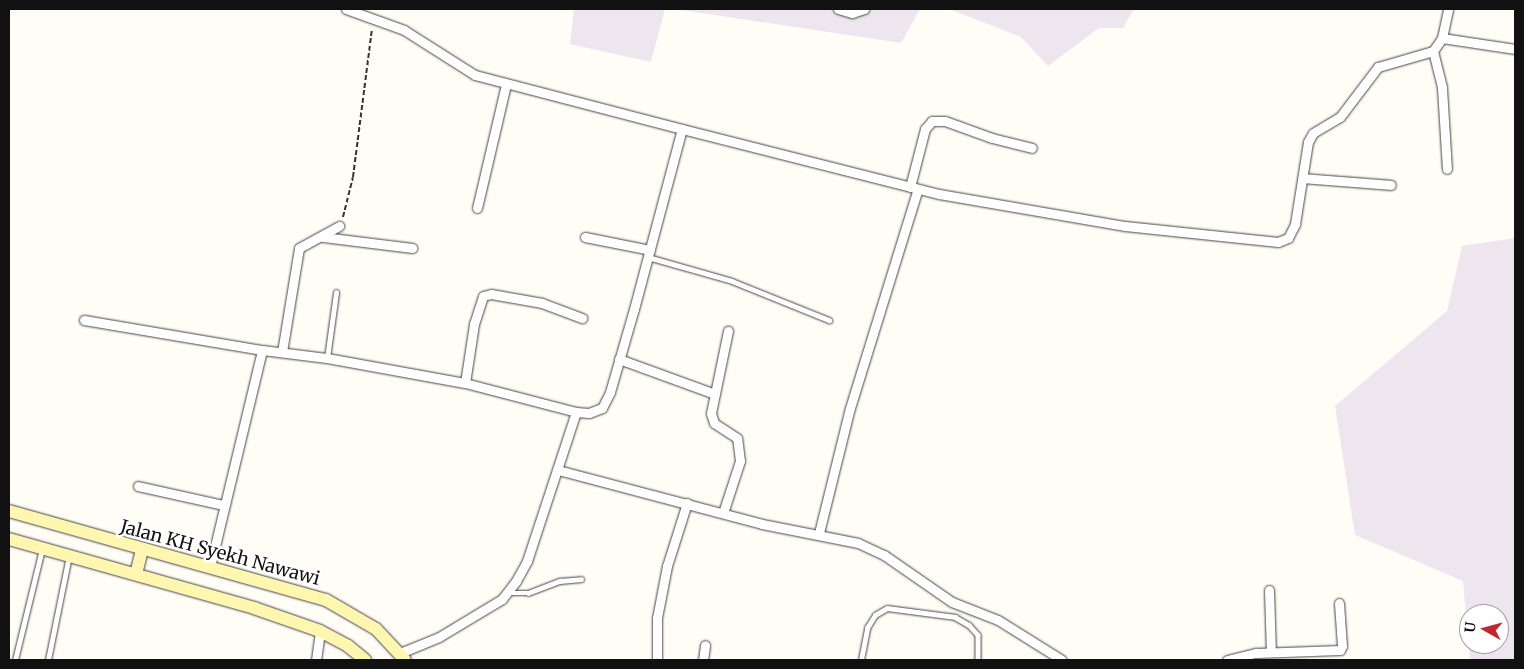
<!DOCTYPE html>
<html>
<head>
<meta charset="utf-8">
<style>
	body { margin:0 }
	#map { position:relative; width:1524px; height:669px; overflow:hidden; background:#fffdf5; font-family:Merriweather,serif }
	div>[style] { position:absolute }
	.industrial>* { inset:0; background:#eee6ef }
	.path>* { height:2px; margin-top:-1px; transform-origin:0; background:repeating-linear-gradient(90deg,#333 0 5px,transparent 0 7.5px) }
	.roads { filter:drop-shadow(0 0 1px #444) drop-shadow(0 0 1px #444) }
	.service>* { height:4.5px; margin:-2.25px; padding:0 2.25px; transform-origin:2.25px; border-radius:2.25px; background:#fff }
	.minor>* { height:9px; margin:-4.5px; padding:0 4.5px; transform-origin:4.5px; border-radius:4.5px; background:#fff }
	.secondary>* { height:12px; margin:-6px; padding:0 6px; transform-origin:6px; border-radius:6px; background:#fff6b0 }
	span { translate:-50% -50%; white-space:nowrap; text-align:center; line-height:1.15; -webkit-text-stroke:5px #fff; paint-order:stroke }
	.street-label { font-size:18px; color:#111 }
	.frame { position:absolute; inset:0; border:10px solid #111; pointer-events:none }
	.north { position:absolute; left:1459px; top:604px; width:50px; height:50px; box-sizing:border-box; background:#fff; border:1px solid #a0a0a0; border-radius:50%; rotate:277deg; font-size:14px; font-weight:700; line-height:20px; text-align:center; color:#111 }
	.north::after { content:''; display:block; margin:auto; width:18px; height:22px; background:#c4262e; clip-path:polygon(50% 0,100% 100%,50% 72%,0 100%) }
</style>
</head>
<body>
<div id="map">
	<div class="industrial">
		<div style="clip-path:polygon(574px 9px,665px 9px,651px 62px,570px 44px)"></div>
		<div style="clip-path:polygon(675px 9px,920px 9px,901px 43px)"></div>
		<div style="clip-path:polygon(949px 9px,1134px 9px,1123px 28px,1099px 28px,1048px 66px,1021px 37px)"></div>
		<div style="clip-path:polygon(evenodd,1515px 238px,1515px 660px,1470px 660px,1463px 581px,1355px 535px,1335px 406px,1447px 311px,1462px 246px,1515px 238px,1469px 614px,1499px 614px,1499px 644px,1469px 644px,1469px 614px)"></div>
	</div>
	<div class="path">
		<div style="left:343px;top:217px;width:41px;rotate:-76deg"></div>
		<div style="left:353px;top:177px;width:149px;rotate:-82.7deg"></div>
	</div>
	<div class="roads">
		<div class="service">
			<div style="left:648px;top:257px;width:87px;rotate:15.9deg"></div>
			<div style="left:732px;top:281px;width:105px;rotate:21.9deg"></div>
			<div style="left:327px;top:358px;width:66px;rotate:-82.1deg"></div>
			<div style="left:508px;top:593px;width:20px"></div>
			<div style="left:528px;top:593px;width:34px;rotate:-21deg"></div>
			<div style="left:560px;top:581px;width:21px;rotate:-5deg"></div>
			<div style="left:15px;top:660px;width:114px;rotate:-76.3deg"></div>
			<div style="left:48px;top:660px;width:106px;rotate:-78.6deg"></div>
			<div style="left:861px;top:660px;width:33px;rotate:-79deg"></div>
			<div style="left:867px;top:628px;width:15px;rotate:-58deg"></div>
			<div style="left:875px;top:615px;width:14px;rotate:-30deg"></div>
			<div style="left:887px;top:608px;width:69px;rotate:7.5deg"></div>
			<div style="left:955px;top:617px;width:16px;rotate:30deg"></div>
			<div style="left:969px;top:625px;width:13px;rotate:48deg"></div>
			<div style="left:978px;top:635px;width:25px;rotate:90deg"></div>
		</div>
		<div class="minor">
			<div style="left:346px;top:9px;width:62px;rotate:19.9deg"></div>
			<div style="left:404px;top:30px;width:84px;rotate:32.4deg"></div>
			<div style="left:475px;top:75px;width:214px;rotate:14.6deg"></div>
			<div style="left:838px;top:9px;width:15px;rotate:16deg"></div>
			<div style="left:852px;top:13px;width:13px;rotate:-18deg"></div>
			<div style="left:1442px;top:38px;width:74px;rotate:8.6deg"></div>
			<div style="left:1433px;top:51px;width:38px;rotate:76deg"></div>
			<div style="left:1442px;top:88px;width:81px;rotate:86.5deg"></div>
			<div style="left:1303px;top:178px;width:88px;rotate:4.5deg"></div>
			<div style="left:910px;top:187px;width:60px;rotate:-75.5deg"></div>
			<div style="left:925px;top:129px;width:11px;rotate:-49deg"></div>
			<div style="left:932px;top:121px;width:13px"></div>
			<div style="left:945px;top:121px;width:50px;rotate:19.9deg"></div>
			<div style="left:992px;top:138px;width:41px;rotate:14deg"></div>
			<div style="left:477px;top:208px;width:127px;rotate:-76.8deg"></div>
			<div style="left:323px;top:237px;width:90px;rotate:7deg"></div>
			<div style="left:585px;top:237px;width:66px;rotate:11.3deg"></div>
			<div style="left:84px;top:320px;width:181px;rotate:9.6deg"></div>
			<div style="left:282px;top:352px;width:105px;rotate:-80.7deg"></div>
			<div style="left:299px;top:248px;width:46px;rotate:-28.8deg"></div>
			<div style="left:619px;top:359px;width:102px;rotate:20deg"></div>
			<div style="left:465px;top:383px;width:60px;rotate:-81.3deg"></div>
			<div style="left:474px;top:324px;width:29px;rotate:-72deg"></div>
			<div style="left:483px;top:296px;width:8px;rotate:-14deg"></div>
			<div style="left:491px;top:294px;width:52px;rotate:10deg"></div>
			<div style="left:542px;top:303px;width:43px;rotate:20.6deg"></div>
			<div style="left:558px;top:470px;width:211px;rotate:14.8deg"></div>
			<div style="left:762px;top:524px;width:98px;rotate:11.2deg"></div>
			<div style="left:858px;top:543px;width:29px;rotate:25deg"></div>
			<div style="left:884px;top:555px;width:83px;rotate:34.7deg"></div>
			<div style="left:952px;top:602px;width:49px;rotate:21.4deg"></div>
			<div style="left:998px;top:620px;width:75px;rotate:32deg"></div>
			<div style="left:138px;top:486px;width:88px;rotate:12.5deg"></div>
			<div style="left:723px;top:513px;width:55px;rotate:-71.9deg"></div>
			<div style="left:740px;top:461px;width:23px;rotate:-97deg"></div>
			<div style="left:737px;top:438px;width:27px;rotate:-147deg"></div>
			<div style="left:714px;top:423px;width:10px;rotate:-107deg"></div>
			<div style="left:711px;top:413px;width:84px;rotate:-78.3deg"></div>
			<div style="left:819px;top:533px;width:129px;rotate:-76.1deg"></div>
			<div style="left:850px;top:408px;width:229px;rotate:-72.8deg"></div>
			<div style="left:210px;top:567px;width:223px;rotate:-76.5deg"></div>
			<div style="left:262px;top:350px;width:65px;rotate:7deg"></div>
			<div style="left:327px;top:358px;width:140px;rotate:10.3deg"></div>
			<div style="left:465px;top:383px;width:115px;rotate:14.6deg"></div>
			<div style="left:576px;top:412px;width:13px;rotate:4deg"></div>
			<div style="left:589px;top:413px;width:14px;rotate:-21deg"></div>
			<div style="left:602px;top:408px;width:18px;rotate:-63deg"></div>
			<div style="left:610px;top:392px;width:86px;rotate:-73.9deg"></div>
			<div style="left:634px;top:309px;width:186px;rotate:-75.1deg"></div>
			<div style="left:682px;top:129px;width:265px;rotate:14.2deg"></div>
			<div style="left:939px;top:194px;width:189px;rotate:9.8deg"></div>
			<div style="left:1125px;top:226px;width:154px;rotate:6deg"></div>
			<div style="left:1278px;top:242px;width:11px;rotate:-22deg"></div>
			<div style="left:1288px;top:238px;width:16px;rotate:-63deg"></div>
			<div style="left:1295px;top:224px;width:83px;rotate:-81deg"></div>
			<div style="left:1308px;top:142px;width:10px;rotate:-61deg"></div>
			<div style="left:1313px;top:133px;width:31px;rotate:-31deg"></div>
			<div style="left:1340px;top:117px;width:63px;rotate:-52.8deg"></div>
			<div style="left:1378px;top:67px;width:57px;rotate:-16.2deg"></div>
			<div style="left:1433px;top:51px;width:16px;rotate:-55deg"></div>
			<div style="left:1442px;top:38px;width:30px;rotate:-78deg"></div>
			<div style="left:1269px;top:590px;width:62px;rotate:88.2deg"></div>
			<div style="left:400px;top:653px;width:42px;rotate:-22.3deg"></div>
			<div style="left:439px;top:637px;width:74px;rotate:-31.1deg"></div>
			<div style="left:502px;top:599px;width:23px;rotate:-52deg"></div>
			<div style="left:516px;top:581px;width:23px;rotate:-61deg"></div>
			<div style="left:527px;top:561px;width:157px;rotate:-71.8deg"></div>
			<div style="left:316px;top:660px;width:29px;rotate:-82deg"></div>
			<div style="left:657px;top:660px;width:42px;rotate:-90deg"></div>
			<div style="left:657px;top:618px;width:53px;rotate:-79.1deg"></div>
			<div style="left:667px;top:566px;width:66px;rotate:-72.4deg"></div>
			<div style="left:703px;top:660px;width:15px;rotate:-82deg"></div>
			<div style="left:1227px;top:660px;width:30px;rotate:-14deg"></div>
			<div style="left:1256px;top:653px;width:84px;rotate:-2deg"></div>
			<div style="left:1340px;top:650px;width:4px;rotate:-63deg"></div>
			<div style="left:1342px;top:646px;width:43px;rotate:-94deg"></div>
		</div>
		<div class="secondary">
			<div style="left:9px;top:511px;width:329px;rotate:15.7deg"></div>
			<div style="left:326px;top:600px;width:58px;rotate:30.1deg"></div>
			<div style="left:376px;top:629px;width:42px;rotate:46.9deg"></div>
			<div style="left:9px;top:539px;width:255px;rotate:15.7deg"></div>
			<div style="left:254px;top:608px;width:70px;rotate:19.2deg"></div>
			<div style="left:320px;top:631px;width:32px;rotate:28deg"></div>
			<div style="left:348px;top:646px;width:22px;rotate:39deg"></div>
			<div style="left:136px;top:574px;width:25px;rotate:-76deg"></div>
		</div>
	</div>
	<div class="street-label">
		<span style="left:220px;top:553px;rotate:15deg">Jalan KH Syekh Nawawi</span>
	</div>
	<div class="frame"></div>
	<div class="north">U</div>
</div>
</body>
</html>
